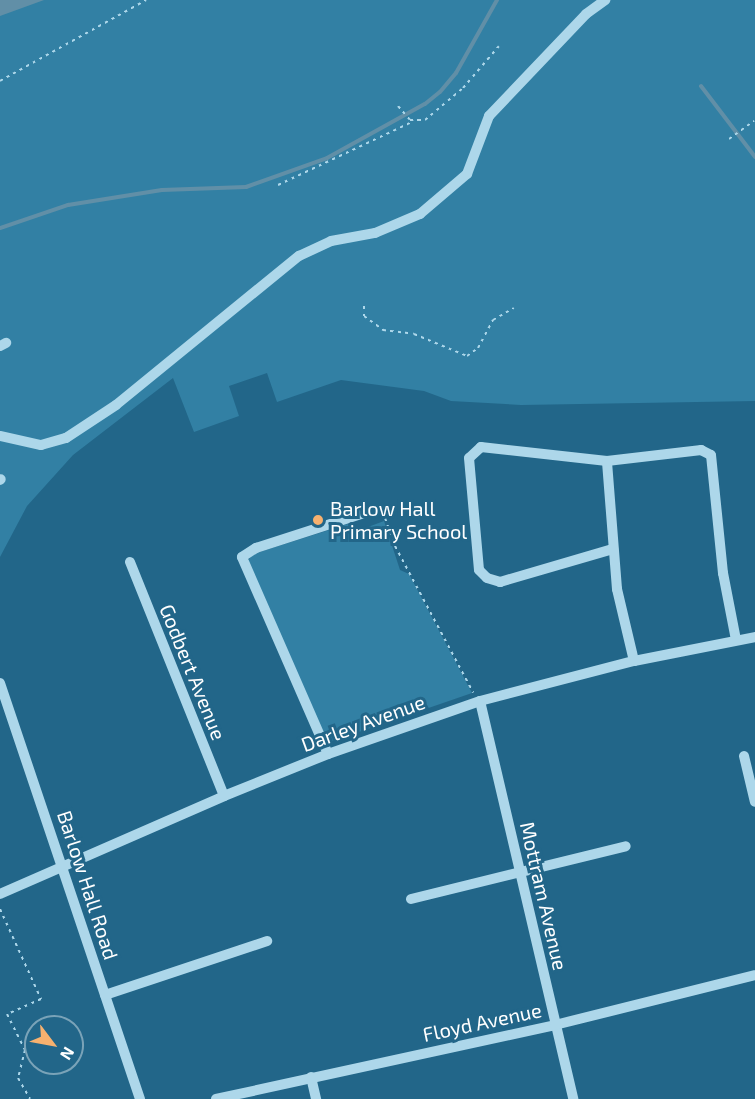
<!DOCTYPE html>
<html>
<head>
<meta charset="utf-8">
<style>
	body { margin:0 }
	#map { position:relative; width:755px; height:1099px; overflow:hidden; background:#226689; font-family:"Exo 2",sans-serif }
	div>[style] { position:absolute }
	.green>* { inset:0; background:#3280a4 }
	.water>* { inset:0; background:#618fa7 }
	.stream>* { height:4px; margin:-2px; padding:0 2px; transform-origin:2px; border-radius:2px; background:#618fa7 }
	.path>* { height:2px; margin-top:-1px; transform-origin:0; background:repeating-linear-gradient(90deg,#add7ea 0 3px,transparent 0 7.5px) }
	.minor>* { height:10px; margin:-5px; padding:0 5px; transform-origin:5px; border-radius:5px; background:#add7ea }
	.dots>* { width:16px; height:16px; translate:-50% -50%; box-sizing:border-box; border:3px solid #226689; border-radius:50% }
	span { translate:-50% -50%; white-space:nowrap; text-align:center; line-height:1.15; -webkit-text-stroke:6px #226689; paint-order:stroke }
	.poi-label { font-size:20px; color:#fff }
	.left { translate:0 -50%; text-align:left }
	.street-label { font-size:20px; color:#fff }
	.north { position:absolute; left:24px; top:1015px; width:60px; height:60px; box-sizing:border-box; background:#226689; border:2px solid #7aa3b8; border-radius:50%; rotate:122deg; font-size:16px; font-weight:700; line-height:24px; text-align:center; color:#fff }
	.north::after { content:''; display:block; margin:auto; width:21px; height:27px; background:#f7b16f; clip-path:polygon(50% 0,100% 100%,50% 72%,0 100%) }
</style>
</head>
<body>
<div id="map">
	<div class="green">
		<div style="clip-path:polygon(0 0,755px 0,755px 401px,521px 405px,451px 401px,424px 391px,341px 380px,277px 402px,267px 373px,229px 386px,239px 416px,194px 432px,173px 378px,73px 455px,27px 506px,0 557px)"></div>
		<div style="clip-path:polygon(384px 521px,400px 570px,409px 574px,472px 693px,327px 743px,246px 563px,253px 554px,348px 524px,352px 533px)"></div>
	</div>
	<div class="water">
		<div style="clip-path:polygon(0 0,44px 0,0 16px)"></div>
	</div>
	<div class="stream">
		<div style="left:701px;top:86px;width:89px;rotate:52.7deg"></div>
		<div style="left:0;top:228px;width:72px;rotate:-18.7deg"></div>
		<div style="left:68px;top:205px;width:95px;rotate:-9.1deg"></div>
		<div style="left:162px;top:190px;width:84px;rotate:-2deg"></div>
		<div style="left:246px;top:187px;width:86px;rotate:-19.7deg"></div>
		<div style="left:327px;top:158px;width:112px;rotate:-28.9deg"></div>
		<div style="left:425px;top:104px;width:19px;rotate:-39deg"></div>
		<div style="left:440px;top:92px;width:25px;rotate:-50deg"></div>
		<div style="left:456px;top:73px;width:84px;rotate:-60.7deg"></div>
	</div>
	<div class="path">
		<div style="left:0;top:81px;width:167px;rotate:-29deg"></div>
		<div style="left:398px;top:106px;width:18px;rotate:49deg"></div>
		<div style="left:410px;top:120px;width:15px"></div>
		<div style="left:425px;top:120px;width:50px;rotate:-40.1deg"></div>
		<div style="left:463px;top:88px;width:55px;rotate:-49.4deg"></div>
		<div style="left:729px;top:139px;width:31px;rotate:-36deg"></div>
		<div style="left:278px;top:185px;width:150px;rotate:-25.2deg"></div>
		<div style="left:364px;top:306px;width:10px;rotate:90deg"></div>
		<div style="left:364px;top:316px;width:24px;rotate:36deg"></div>
		<div style="left:383px;top:330px;width:31px;rotate:7deg"></div>
		<div style="left:414px;top:334px;width:57px;rotate:22.5deg"></div>
		<div style="left:467px;top:356px;width:14px;rotate:-36deg"></div>
		<div style="left:478px;top:348px;width:32px;rotate:-62deg"></div>
		<div style="left:493px;top:320px;width:24px;rotate:-30deg"></div>
		<div style="left:385px;top:518px;width:30px;rotate:70deg"></div>
		<div style="left:395px;top:546px;width:166px;rotate:61.9deg"></div>
		<div style="left:0;top:909px;width:99px;rotate:65.5deg"></div>
		<div style="left:41px;top:999px;width:37px;rotate:156deg"></div>
		<div style="left:7px;top:1014px;width:40px;rotate:63.4deg"></div>
		<div style="left:25px;top:1050px;width:29px;rotate:104deg"></div>
		<div style="left:18px;top:1078px;width:24px;rotate:60deg"></div>
	</div>
	<div class="minor">
		<div style="left:0;top:346px;width:7px;rotate:-27deg"></div>
		<div style="left:0;top:436px;width:42px;rotate:12.4deg"></div>
		<div style="left:41px;top:445px;width:26px;rotate:-16deg"></div>
		<div style="left:66px;top:438px;width:60px;rotate:-33.4deg"></div>
		<div style="left:116px;top:405px;width:236px;rotate:-39.2deg"></div>
		<div style="left:299px;top:256px;width:35px;rotate:-25deg"></div>
		<div style="left:331px;top:241px;width:45px;rotate:-10.3deg"></div>
		<div style="left:375px;top:233px;width:49px;rotate:-22.9deg"></div>
		<div style="left:420px;top:214px;width:62px;rotate:-40.4deg"></div>
		<div style="left:467px;top:174px;width:62px;rotate:-69.2deg"></div>
		<div style="left:489px;top:116px;width:141px;rotate:-46.4deg"></div>
		<div style="left:586px;top:14px;width:24px;rotate:-36deg"></div>
		<div style="left:607px;top:461px;width:127px;rotate:-173.7deg"></div>
		<div style="left:481px;top:447px;width:16px;rotate:137deg"></div>
		<div style="left:469px;top:458px;width:112px;rotate:84.9deg"></div>
		<div style="left:479px;top:570px;width:11px;rotate:45deg"></div>
		<div style="left:487px;top:578px;width:14px;rotate:17deg"></div>
		<div style="left:500px;top:582px;width:118px;rotate:-16.3deg"></div>
		<div style="left:0;top:480px;width:1px;rotate:-45deg"></div>
		<div style="left:130px;top:562px;width:252px;rotate:68.1deg"></div>
		<div style="left:634px;top:661px;width:74px;rotate:-103.3deg"></div>
		<div style="left:617px;top:589px;width:128px;rotate:-94.5deg"></div>
		<div style="left:607px;top:461px;width:95px;rotate:-6.7deg"></div>
		<div style="left:701px;top:450px;width:11px;rotate:27deg"></div>
		<div style="left:711px;top:455px;width:119px;rotate:84.2deg"></div>
		<div style="left:723px;top:573px;width:68px;rotate:79deg"></div>
		<div style="left:0;top:683px;width:439px;rotate:71.4deg"></div>
		<div style="left:480px;top:701px;width:409px;rotate:76.8deg"></div>
		<div style="left:328px;top:754px;width:215px;rotate:-113.6deg"></div>
		<div style="left:242px;top:557px;width:17px;rotate:-33deg"></div>
		<div style="left:256px;top:548px;width:130px;rotate:-17.9deg"></div>
		<div style="left:744px;top:756px;width:47px;rotate:76.6deg"></div>
		<div style="left:0;top:894px;width:244px;rotate:-23.6deg"></div>
		<div style="left:224px;top:796px;width:112px;rotate:-22deg"></div>
		<div style="left:328px;top:754px;width:161px;rotate:-19.2deg"></div>
		<div style="left:480px;top:701px;width:159px;rotate:-14.6deg"></div>
		<div style="left:634px;top:661px;width:123px;rotate:-11.2deg"></div>
		<div style="left:411px;top:899px;width:221px;rotate:-13.8deg"></div>
		<div style="left:105px;top:995px;width:171px;rotate:-18.4deg"></div>
		<div style="left:311px;top:1077px;width:23px;rotate:77deg"></div>
		<div style="left:216px;top:1099px;width:347px;rotate:-12.3deg"></div>
		<div style="left:555px;top:1025px;width:206px;rotate:-14deg"></div>
	</div>
	<div class="dots">
		<div style="left:318px;top:520px;background:#f7b16f"></div>
	</div>
	<div class="poi-label">
		<span class="left" style="left:330px;top:520px">Barlow Hall<br>Primary School</span>
	</div>
	<div class="street-label">
		<span style="left:193px;top:672px;rotate:68deg">Godbert Avenue</span>
		<span style="left:363px;top:723px;rotate:-20deg">Darley Avenue</span>
		<span style="left:88px;top:885px;rotate:72deg">Barlow Hall Road</span>
		<span style="left:544px;top:896px;rotate:77deg">Mottram Avenue</span>
		<span style="left:482px;top:1022px;rotate:-12deg">Floyd Avenue</span>
	</div>
	<div class="north">N</div>
</div>
</body>
</html>
